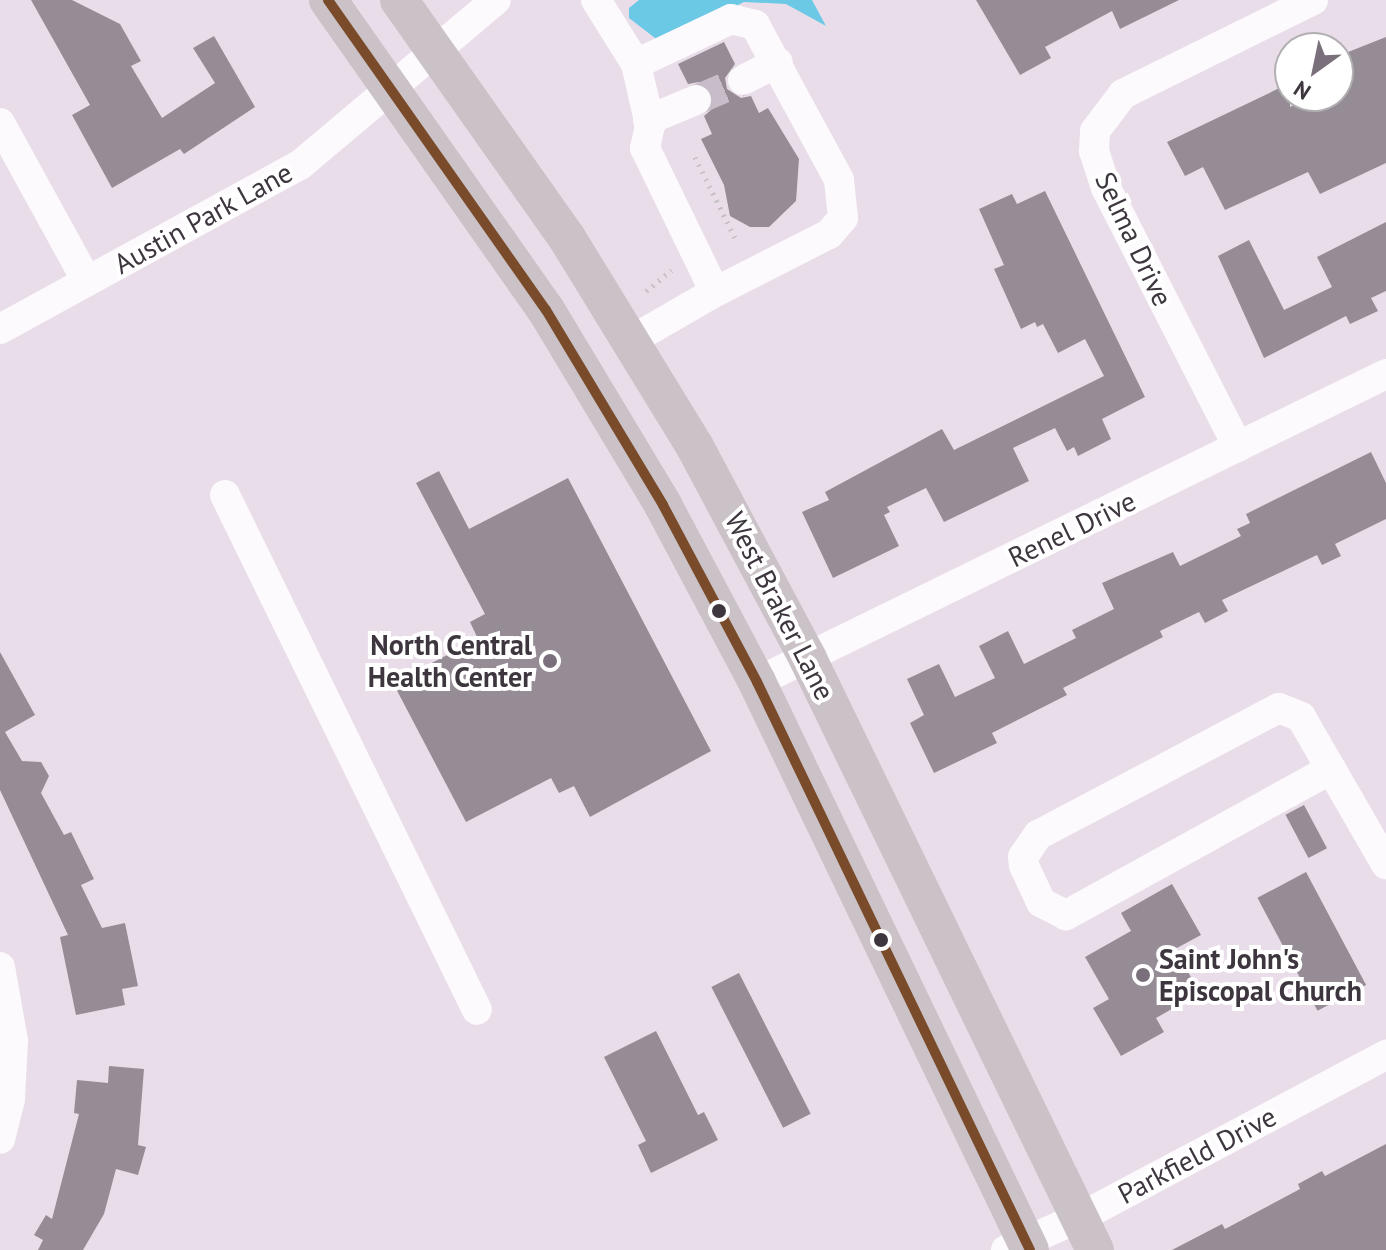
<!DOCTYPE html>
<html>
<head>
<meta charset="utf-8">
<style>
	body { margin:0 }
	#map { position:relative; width:1386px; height:1250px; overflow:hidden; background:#e9ddea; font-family:"PT Sans",sans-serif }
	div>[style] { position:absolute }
	.water>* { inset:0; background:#6bc9e5 }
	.building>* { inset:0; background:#958c96; transform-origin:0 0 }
	.minor-tunnel>* { height:30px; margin-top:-15px; transform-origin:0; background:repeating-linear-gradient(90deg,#c7bcc8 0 30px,transparent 0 45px) }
	.path>* { height:5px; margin-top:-2.5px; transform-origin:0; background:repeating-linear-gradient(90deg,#c6c2c6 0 2px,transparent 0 8px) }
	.minor>* { height:30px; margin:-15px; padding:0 15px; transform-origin:15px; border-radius:15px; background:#fcfafc }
	.major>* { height:38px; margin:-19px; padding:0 19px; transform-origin:19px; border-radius:19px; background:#cac2c7 }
	.bus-1>* { height:10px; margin:-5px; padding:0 5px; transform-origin:5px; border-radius:5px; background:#7a4b2a }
	.dots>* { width:22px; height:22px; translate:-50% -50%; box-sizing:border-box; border:4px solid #fff; border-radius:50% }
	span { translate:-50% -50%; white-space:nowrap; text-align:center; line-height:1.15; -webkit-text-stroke:8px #fff; paint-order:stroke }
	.street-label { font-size:28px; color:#3e363f }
	.poi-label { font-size:28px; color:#3e363f; font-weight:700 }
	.right { translate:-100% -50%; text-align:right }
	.left { translate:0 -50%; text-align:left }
	.north { position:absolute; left:1274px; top:32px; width:80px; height:80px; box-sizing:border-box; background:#fff; border:2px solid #b2afb2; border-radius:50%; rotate:213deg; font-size:22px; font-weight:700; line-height:32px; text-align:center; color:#3e363f }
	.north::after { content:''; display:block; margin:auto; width:28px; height:36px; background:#7a707b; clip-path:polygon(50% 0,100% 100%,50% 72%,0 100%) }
</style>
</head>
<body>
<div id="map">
	<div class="water">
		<div style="clip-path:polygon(639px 0,812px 0,826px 26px,786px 4px,744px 2px,670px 39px,655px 38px,629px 18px,629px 8px)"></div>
	</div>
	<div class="building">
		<div style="clip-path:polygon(31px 0,72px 0,120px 24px,141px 61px,131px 66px,162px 118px,215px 83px,193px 48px,214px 36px,255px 107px,184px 154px,180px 149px,112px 188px,72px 115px,90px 105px)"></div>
		<div style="clip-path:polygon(976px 0,1179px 0,1120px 29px,1112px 11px,1045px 47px,1051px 58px,1020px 75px)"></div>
		<div style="clip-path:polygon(1386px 37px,1386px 163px,1320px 194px,1308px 172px,1225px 210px,1203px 167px,1185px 176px,1167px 142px,1290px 83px,1290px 107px,1312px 96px,1338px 96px,1338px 56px)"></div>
		<div style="clip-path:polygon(724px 42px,735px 64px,725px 78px,727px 89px,741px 98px,751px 96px,759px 113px,768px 108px,799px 159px,796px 201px,769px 227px,750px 227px,730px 216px,724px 185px,701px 139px,712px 134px,704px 116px,711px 110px,713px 94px,699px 82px,688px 84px,678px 64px)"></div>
		<div style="clip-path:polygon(1045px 191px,1145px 397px,1102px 419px,1111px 439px,1078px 456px,1074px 447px,1067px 451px,1055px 428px,1013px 448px,1029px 481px,944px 522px,926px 488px,887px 507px,890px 512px,884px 515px,899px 546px,833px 578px,802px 512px,829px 500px,825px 492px,942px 429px,954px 450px,1104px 376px,1085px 339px,1058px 353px,1043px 324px,1037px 327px,1035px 322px,1021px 329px,994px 269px,1004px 265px,979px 209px,1012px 194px,1017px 204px)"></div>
		<div style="clip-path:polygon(1386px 222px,1386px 291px,1371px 298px,1378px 311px,1350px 324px,1346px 316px,1264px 358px,1218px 256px,1249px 240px,1284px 310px,1332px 287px,1317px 257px)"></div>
		<div style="clip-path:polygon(1371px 452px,1386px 483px,1386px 519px,1335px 544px,1341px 556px,1322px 565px,1317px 555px,1222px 600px,1228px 611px,1205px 623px,1199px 612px,1160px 631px,1163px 637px,1063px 688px,1067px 695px,992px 733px,997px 743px,934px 773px,910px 723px,924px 715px,907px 679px,939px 664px,955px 697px,995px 678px,979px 646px,1008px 631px,1024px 664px,1076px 638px,1072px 630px,1114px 609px,1102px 583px,1173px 552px,1180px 566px,1241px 536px,1237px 529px,1250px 523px,1246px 514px)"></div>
		<div style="clip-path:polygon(439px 471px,469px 529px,568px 478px,711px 751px,590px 817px,574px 786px,559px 793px,551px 778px,466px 822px,393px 683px,478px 639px,470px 622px,485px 614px,416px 483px)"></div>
		<div style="clip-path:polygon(0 652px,35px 715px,5px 732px,22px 761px,41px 762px,49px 776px,41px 793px,64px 835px,71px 832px,94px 879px,81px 885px,102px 928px,125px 923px,138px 986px,122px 989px,125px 1005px,76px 1015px,60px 937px,68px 935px,0 790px)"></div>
		<div style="left:1304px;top:805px;width:49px;height:21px;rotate:62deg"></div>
		<div style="left:1306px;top:872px;width:128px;height:55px;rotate:62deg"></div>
		<div style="clip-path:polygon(1172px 884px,1201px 935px,1175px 949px,1200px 993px,1156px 1018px,1164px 1032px,1121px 1056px,1093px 1008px,1109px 999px,1085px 957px,1131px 931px,1121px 913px)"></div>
		<div style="left:739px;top:973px;width:158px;height:31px;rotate:63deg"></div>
		<div style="clip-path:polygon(656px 1031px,698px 1115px,704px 1112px,718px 1140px,651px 1173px,638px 1145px,646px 1141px,604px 1057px)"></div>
		<div style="clip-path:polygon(109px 1066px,144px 1069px,138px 1145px,146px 1147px,138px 1175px,116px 1169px,104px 1214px,83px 1250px,38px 1250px,43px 1240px,34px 1235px,46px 1215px,52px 1219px,79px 1114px,74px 1113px,77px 1080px,108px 1083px)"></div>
		<div style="clip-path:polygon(1386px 1144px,1386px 1250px,1172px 1250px,1222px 1224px,1225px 1229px,1300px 1189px,1298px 1184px,1322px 1171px,1325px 1176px)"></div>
	</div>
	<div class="minor-tunnel">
		<div style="left:696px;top:100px;width:51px;rotate:-23.1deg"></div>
	</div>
	<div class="path">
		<div style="left:695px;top:157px;width:90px;rotate:63.7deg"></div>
		<div style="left:646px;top:291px;width:33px;rotate:-39deg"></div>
	</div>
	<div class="minor">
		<div style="left:596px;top:0;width:75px;rotate:58deg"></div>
		<div style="left:636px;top:64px;width:63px;rotate:77.1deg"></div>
		<div style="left:650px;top:125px;width:24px;rotate:102deg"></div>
		<div style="left:645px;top:148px;width:160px;rotate:64.1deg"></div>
		<div style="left:715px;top:292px;width:96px;rotate:150deg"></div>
		<div style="left:636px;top:64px;width:105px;rotate:-25.3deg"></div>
		<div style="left:731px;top:19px;width:25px;rotate:14deg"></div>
		<div style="left:755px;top:25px;width:176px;rotate:61.5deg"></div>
		<div style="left:839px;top:180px;width:38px;rotate:84deg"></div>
		<div style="left:843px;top:218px;width:21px;rotate:131deg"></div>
		<div style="left:829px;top:234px;width:128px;rotate:153deg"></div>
		<div style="left:743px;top:80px;width:39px;rotate:-27deg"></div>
		<div style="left:648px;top:120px;width:52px;rotate:-22.6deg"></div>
		<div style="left:0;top:123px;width:180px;rotate:61.2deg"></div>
		<div style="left:0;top:329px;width:342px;rotate:-28.7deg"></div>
		<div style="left:300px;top:165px;width:256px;rotate:-40.1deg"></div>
		<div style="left:1238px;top:447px;width:291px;rotate:-117deg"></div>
		<div style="left:1106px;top:188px;width:39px;rotate:-108deg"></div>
		<div style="left:1094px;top:151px;width:20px;rotate:-87deg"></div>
		<div style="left:1095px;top:131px;width:46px;rotate:-52.9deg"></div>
		<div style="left:1123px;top:94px;width:212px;rotate:-26.3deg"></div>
		<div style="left:225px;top:495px;width:573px;rotate:63.93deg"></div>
		<div style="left:757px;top:682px;width:700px;rotate:-26.09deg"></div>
		<div style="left:1331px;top:769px;width:303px;rotate:151.1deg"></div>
		<div style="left:1066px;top:915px;width:28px;rotate:-153deg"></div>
		<div style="left:1041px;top:902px;width:40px;rotate:-115deg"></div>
		<div style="left:1024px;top:866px;width:9px;rotate:-96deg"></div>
		<div style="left:1023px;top:857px;width:27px;rotate:-56deg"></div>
		<div style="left:1038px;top:835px;width:272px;rotate:-27.8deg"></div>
		<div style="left:1279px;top:708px;width:24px;rotate:22deg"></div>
		<div style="left:1301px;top:717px;width:170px;rotate:60deg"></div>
		<div style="left:0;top:967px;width:75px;rotate:80deg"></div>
		<div style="left:13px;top:1041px;width:58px;rotate:93deg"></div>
		<div style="left:10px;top:1099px;width:41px;rotate:104deg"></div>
		<div style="left:1006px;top:1250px;width:80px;rotate:-23.7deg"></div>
		<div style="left:1079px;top:1218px;width:348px;rotate:-28deg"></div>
	</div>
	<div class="major">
		<div style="left:328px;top:0;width:379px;rotate:54.9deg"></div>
		<div style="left:546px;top:310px;width:227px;rotate:59deg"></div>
		<div style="left:663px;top:505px;width:200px;rotate:62deg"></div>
		<div style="left:757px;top:682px;width:630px;rotate:64.33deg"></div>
		<div style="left:399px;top:0;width:291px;rotate:54.8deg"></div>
		<div style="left:567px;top:238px;width:245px;rotate:58.5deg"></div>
		<div style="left:695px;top:447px;width:240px;rotate:61.9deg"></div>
		<div style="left:808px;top:659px;width:657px;rotate:64.1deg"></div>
	</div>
	<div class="bus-1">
		<div style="left:328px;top:0;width:379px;rotate:54.9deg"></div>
		<div style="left:546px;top:310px;width:227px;rotate:59deg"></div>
		<div style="left:663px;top:505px;width:200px;rotate:62deg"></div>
		<div style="left:757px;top:682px;width:630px;rotate:64.33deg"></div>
	</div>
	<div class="dots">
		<div style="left:719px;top:611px;background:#3e363f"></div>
		<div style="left:550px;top:661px;background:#7a707b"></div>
		<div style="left:881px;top:940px;background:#3e363f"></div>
		<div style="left:1143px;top:975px;background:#7a707b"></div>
	</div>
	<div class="street-label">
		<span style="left:203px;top:218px;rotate:-29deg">Austin Park Lane</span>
		<span style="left:1134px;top:239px;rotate:65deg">Selma Drive</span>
		<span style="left:1072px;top:529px;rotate:-26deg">Renel Drive</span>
		<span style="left:780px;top:606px;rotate:63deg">West Braker Lane</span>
		<span style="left:1197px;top:1155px;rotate:-28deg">Parkfield Drive</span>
	</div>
	<div class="poi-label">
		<span class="right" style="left:532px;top:661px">North Central<br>Health Center</span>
		<span class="left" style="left:1159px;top:975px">Saint John's<br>Episcopal Church</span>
	</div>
	<div class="north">N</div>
</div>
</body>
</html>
